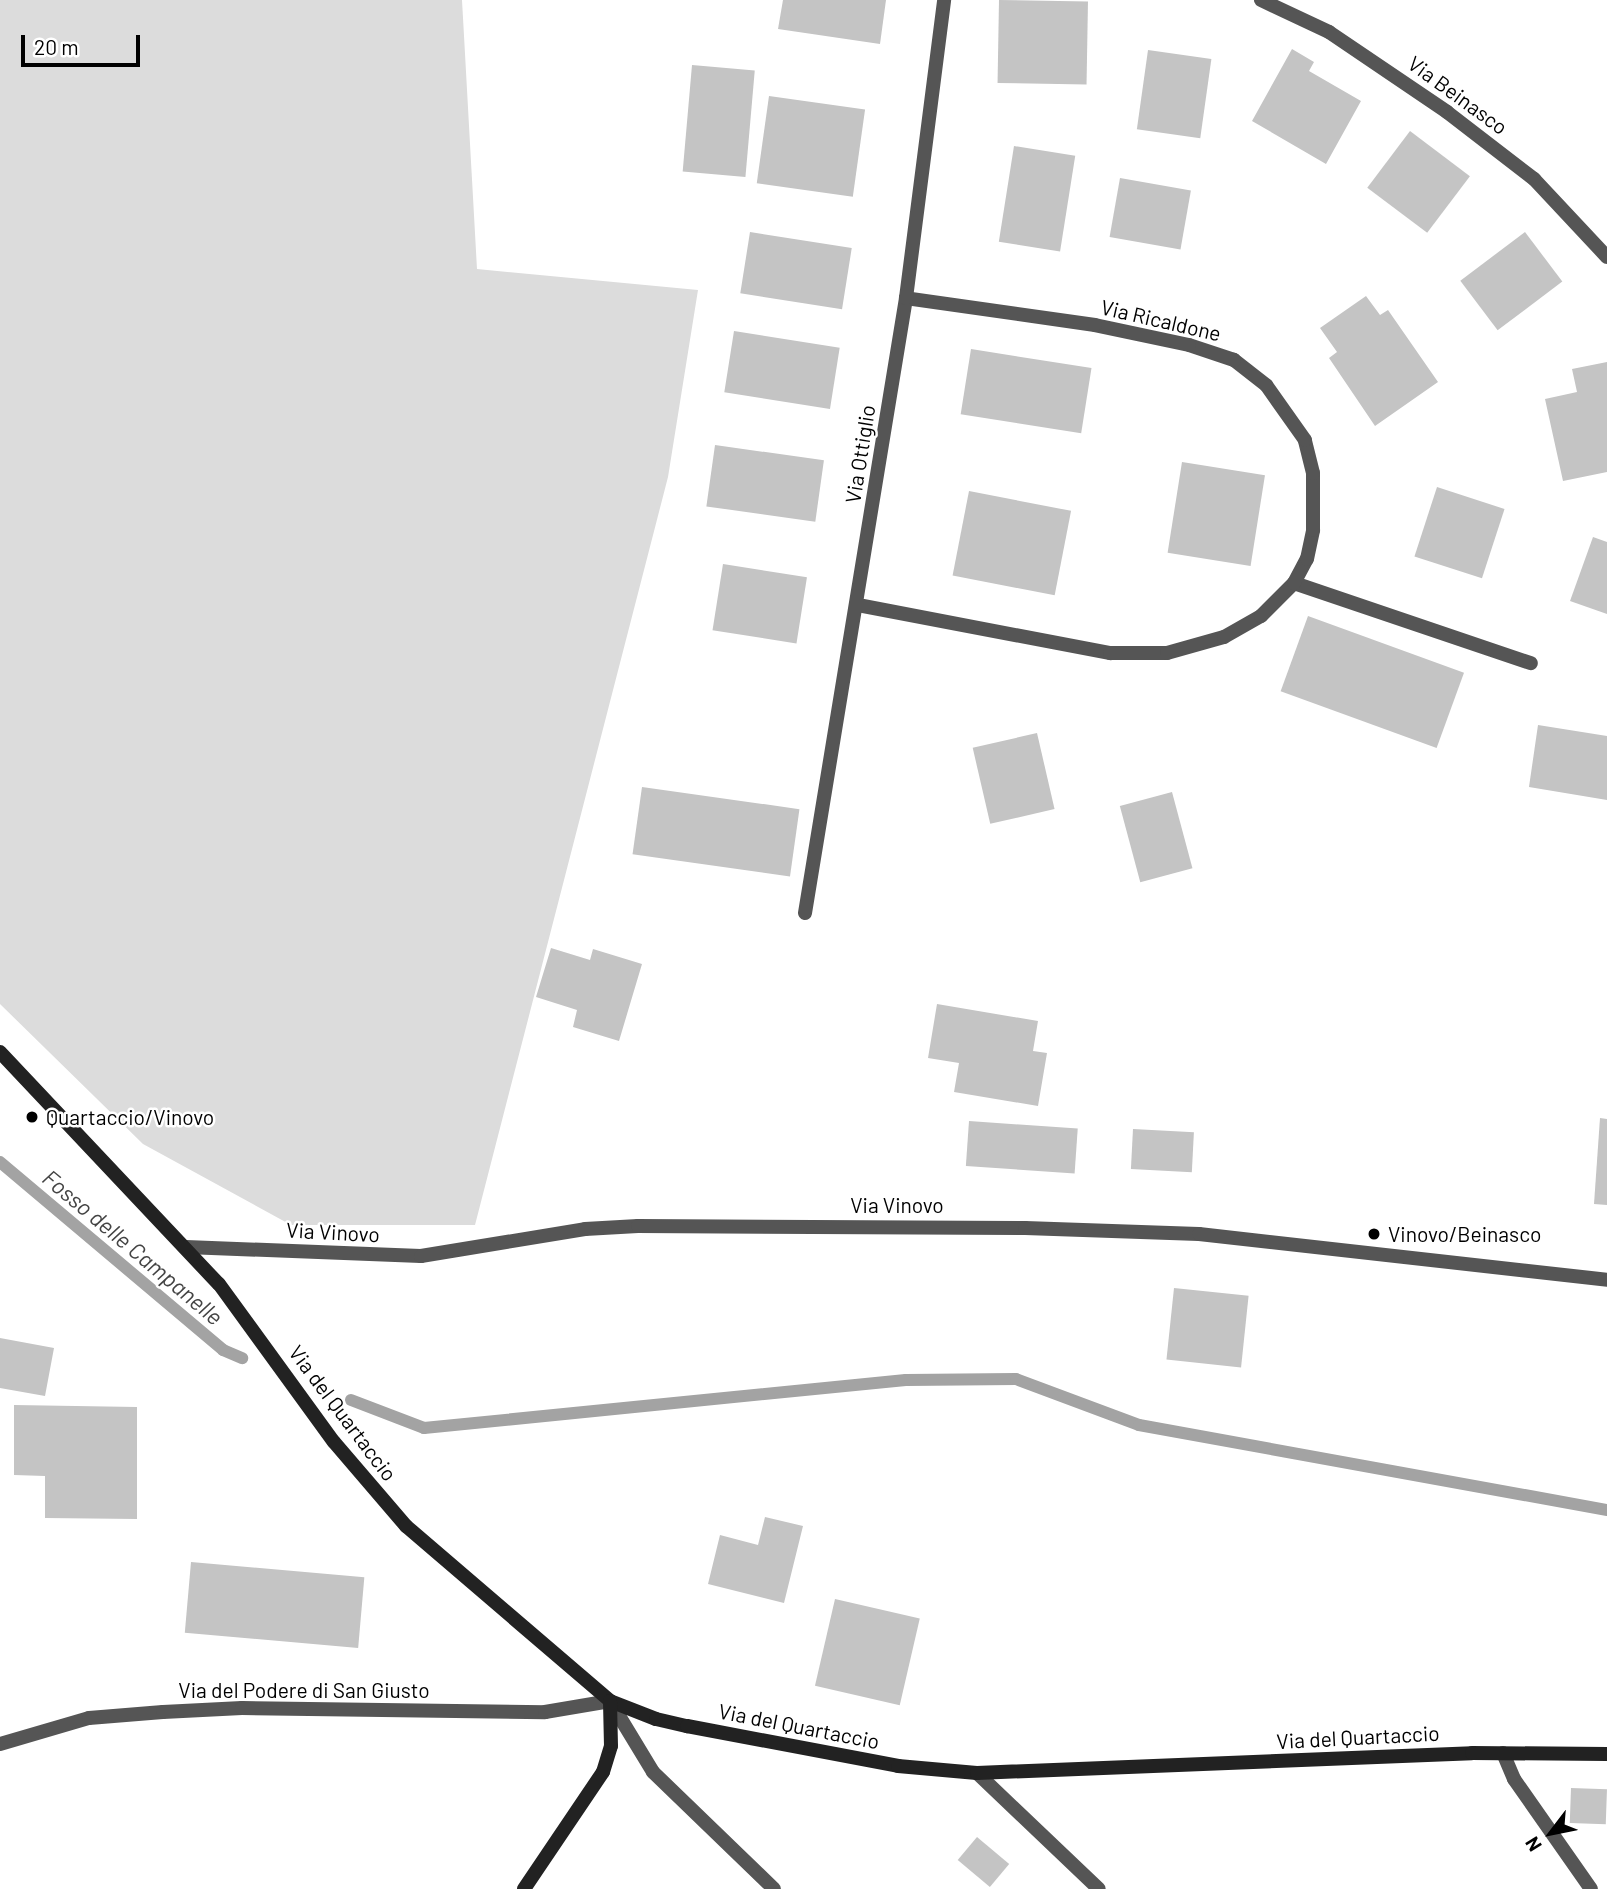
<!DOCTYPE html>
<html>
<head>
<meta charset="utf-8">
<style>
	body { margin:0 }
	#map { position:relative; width:1607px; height:1889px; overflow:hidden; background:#fff; font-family:Barlow,sans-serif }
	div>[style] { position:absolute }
	.green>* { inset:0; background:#dcdcdc }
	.stream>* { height:12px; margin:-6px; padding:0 6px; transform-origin:6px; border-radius:6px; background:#a3a3a3 }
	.building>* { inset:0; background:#c4c4c4; transform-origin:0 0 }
	.lane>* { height:14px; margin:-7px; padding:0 7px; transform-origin:7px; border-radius:7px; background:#555 }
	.street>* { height:14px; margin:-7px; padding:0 7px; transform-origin:7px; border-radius:7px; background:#555 }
	.secondary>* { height:14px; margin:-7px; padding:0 7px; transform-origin:7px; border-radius:7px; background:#222 }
	.dots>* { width:19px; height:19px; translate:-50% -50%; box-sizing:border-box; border:4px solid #fff; border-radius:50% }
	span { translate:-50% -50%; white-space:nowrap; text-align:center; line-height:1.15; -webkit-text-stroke:5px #fff; paint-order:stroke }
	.street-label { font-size:21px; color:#000 }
	.poi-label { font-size:21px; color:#000 }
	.left { translate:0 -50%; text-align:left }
	.water-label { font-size:23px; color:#444; font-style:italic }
	.north { position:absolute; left:1516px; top:1798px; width:70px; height:70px; -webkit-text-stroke:5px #fff; paint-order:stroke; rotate:238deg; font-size:19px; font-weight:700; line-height:28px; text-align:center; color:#000 }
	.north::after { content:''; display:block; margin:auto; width:24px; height:32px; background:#000; clip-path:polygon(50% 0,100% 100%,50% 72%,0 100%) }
	.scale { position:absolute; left:21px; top:35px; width:119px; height:32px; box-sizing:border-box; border:4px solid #000; border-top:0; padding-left:9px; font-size:21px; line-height:24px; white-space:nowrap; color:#000; -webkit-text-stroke:5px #fff; paint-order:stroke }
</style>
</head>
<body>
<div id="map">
	<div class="green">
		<div style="clip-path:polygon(0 0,462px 0,477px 269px,698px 290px,668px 477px,475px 1225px,291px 1225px,143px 1144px,0 1004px)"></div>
	</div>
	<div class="stream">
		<div style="left:0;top:1162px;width:292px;rotate:40.1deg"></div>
		<div style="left:223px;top:1350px;width:21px;rotate:23deg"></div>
		<div style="left:351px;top:1400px;width:78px;rotate:21deg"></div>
		<div style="left:424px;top:1428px;width:484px;rotate:-5.7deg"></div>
		<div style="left:906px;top:1380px;width:110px;rotate:-0.5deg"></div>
		<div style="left:1016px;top:1379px;width:131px;rotate:20.5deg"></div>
		<div style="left:1139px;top:1425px;width:476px;rotate:10.3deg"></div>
	</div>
	<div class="building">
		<div style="clip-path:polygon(783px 0,886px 0,880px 44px,778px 29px)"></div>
		<div style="left:999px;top:0;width:89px;height:83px;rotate:1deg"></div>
		<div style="clip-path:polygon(1292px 49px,1314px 62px,1309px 71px,1361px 101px,1326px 164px,1252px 121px)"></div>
		<div style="left:1148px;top:50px;width:64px;height:80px;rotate:8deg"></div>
		<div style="left:692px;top:65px;width:63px;height:107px;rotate:5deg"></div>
		<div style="left:769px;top:96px;width:97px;height:88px;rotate:8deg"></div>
		<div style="left:1410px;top:131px;width:75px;height:71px;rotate:37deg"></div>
		<div style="left:1014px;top:146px;width:62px;height:97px;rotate:9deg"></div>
		<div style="left:1120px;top:178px;width:72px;height:60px;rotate:10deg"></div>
		<div style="left:750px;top:232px;width:103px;height:62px;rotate:9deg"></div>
		<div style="left:1525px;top:232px;width:62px;height:81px;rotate:53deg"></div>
		<div style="clip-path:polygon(1366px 296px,1380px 315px,1388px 310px,1438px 382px,1375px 426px,1329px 358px,1337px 352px,1320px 328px)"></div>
		<div style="left:734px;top:331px;width:107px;height:62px;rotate:9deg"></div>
		<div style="left:971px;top:349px;width:122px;height:66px;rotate:9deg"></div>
		<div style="clip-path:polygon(1607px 362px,1607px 472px,1563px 481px,1545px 399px,1577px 392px,1572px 369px)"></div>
		<div style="left:715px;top:445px;width:110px;height:62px;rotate:8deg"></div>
		<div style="left:1182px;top:462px;width:84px;height:92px;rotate:9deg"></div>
		<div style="left:1437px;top:487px;width:71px;height:73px;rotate:18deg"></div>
		<div style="left:969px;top:491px;width:104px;height:86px;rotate:11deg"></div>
		<div style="clip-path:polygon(1593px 537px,1607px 542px,1607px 614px,1570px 601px)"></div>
		<div style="left:723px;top:564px;width:85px;height:67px;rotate:9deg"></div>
		<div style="left:1308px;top:616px;width:166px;height:80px;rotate:20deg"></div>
		<div style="clip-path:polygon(1538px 725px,1607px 736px,1607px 800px,1529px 787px)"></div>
		<div style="left:1037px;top:733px;width:78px;height:66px;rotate:77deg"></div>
		<div style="left:642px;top:787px;width:159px;height:68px;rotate:8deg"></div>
		<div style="left:1172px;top:792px;width:79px;height:54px;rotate:75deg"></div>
		<div style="clip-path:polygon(551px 948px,590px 960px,593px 949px,642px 964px,619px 1041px,573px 1027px,577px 1010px,536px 997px)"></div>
		<div style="clip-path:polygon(937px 1004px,1038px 1021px,1033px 1051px,1047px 1053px,1038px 1106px,954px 1092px,959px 1063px,928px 1058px)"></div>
		<div style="clip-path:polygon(1600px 1118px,1607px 1119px,1607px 1205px,1594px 1204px)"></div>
		<div style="left:969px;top:1121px;width:109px;height:45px;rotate:4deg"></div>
		<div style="left:1133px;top:1129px;width:61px;height:40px;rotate:3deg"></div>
		<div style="left:1174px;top:1288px;width:75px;height:72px;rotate:6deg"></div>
		<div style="clip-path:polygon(0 1338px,54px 1348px,45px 1396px,0 1388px)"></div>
		<div style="clip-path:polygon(14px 1405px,137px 1407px,137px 1519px,45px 1518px,45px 1476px,14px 1475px)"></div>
		<div style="clip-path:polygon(765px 1517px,803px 1526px,784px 1603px,708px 1584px,720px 1535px,758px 1545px)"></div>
		<div style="left:191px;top:1562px;width:174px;height:71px;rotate:5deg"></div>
		<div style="left:835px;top:1599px;width:87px;height:89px;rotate:13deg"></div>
		<div style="left:1571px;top:1788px;width:36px;height:35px;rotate:2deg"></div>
		<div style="left:977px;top:1837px;width:42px;height:30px;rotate:40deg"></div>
	</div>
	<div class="lane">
		<div style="left:1503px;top:1753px;width:28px;rotate:67deg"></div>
		<div style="left:1514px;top:1779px;width:134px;rotate:55deg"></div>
	</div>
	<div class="street">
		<div style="left:1261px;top:0;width:75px;rotate:25.2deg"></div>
		<div style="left:1329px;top:32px;width:143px;rotate:34.1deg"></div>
		<div style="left:1447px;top:112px;width:110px;rotate:37.6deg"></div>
		<div style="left:1534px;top:179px;width:107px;rotate:46.9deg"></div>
		<div style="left:1294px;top:583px;width:250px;rotate:18.7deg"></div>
		<div style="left:858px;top:605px;width:257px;rotate:10.8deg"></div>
		<div style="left:1110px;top:653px;width:57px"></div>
		<div style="left:1167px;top:653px;width:59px;rotate:-15.7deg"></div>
		<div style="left:1224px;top:637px;width:43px;rotate:-29.6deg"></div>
		<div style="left:1261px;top:616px;width:47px;rotate:-45deg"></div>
		<div style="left:1294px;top:583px;width:27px;rotate:-62deg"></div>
		<div style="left:1307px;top:559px;width:30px;rotate:-78deg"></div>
		<div style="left:1313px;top:530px;width:57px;rotate:-90deg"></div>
		<div style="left:1313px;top:473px;width:34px;rotate:-104deg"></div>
		<div style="left:1305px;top:440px;width:67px;rotate:-125.3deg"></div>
		<div style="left:1266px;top:385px;width:41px;rotate:-142deg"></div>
		<div style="left:1234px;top:360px;width:47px;rotate:-161.6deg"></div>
		<div style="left:1189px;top:345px;width:96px;rotate:-168deg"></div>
		<div style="left:1095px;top:325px;width:191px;rotate:-171.9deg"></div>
		<div style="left:805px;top:913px;width:623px;rotate:-80.67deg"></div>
		<div style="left:906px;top:298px;width:300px;rotate:-82.7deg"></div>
		<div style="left:186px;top:1247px;width:235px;rotate:2.2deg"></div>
		<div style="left:421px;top:1256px;width:166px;rotate:-9.3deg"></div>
		<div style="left:585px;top:1229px;width:53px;rotate:-3.2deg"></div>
		<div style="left:638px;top:1226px;width:387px;rotate:0.3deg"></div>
		<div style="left:1025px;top:1228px;width:174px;rotate:2deg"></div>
		<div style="left:1199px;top:1234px;width:411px;rotate:6.4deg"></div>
		<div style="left:0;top:1744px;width:93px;rotate:-16.3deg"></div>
		<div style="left:89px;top:1718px;width:74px;rotate:-4.6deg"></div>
		<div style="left:163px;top:1712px;width:79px;rotate:-2.9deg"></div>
		<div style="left:242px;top:1708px;width:303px;rotate:0.8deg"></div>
		<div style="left:545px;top:1712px;width:66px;rotate:-9.6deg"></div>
		<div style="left:610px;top:1701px;width:83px;rotate:58.8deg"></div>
		<div style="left:653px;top:1772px;width:168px;rotate:44deg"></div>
		<div style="left:977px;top:1773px;width:168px;rotate:43.6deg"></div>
	</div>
	<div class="secondary">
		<div style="left:0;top:1052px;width:319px;rotate:46.7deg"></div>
		<div style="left:219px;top:1284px;width:195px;rotate:54deg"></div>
		<div style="left:334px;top:1442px;width:111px;rotate:49.4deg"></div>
		<div style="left:406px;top:1526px;width:269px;rotate:40.6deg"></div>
		<div style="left:610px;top:1701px;width:49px;rotate:21.4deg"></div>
		<div style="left:656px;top:1719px;width:32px;rotate:13deg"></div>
		<div style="left:687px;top:1726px;width:215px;rotate:10.7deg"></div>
		<div style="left:898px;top:1766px;width:79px;rotate:5.1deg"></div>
		<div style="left:977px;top:1773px;width:495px;rotate:-2.3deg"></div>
		<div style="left:1472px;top:1753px;width:135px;rotate:0.4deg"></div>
		<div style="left:524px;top:1889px;width:141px;rotate:-56deg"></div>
		<div style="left:603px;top:1772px;width:27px;rotate:-73deg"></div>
		<div style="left:611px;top:1746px;width:45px;rotate:-91.3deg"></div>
	</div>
	<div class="dots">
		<div style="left:32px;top:1117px;background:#000"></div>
		<div style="left:1374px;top:1234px;background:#000"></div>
	</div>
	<div class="street-label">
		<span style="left:1458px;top:95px;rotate:36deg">Via Beinasco</span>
		<span style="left:1161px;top:320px;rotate:13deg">Via Ricaldone</span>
		<span style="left:860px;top:454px;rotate:-81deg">Via Ottiglio</span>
		<span style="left:897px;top:1205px">Via Vinovo</span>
		<span style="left:333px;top:1232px;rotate:3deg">Via Vinovo</span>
		<span style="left:343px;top:1413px;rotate:53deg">Via del Quartaccio</span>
		<span style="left:304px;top:1690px">Via del Podere di San Giusto</span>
		<span style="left:799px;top:1726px;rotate:11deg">Via del Quartaccio</span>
		<span style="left:1358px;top:1737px;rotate:-3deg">Via del Quartaccio</span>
	</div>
	<div class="poi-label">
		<span class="left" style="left:46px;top:1117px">Quartaccio/Vinovo</span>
		<span class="left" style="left:1388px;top:1234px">Vinovo/Beinasco</span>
	</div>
	<div class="water-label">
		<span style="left:133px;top:1247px;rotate:40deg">Fosso delle Campanelle</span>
	</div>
	<div class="north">N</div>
	<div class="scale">20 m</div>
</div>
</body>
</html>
